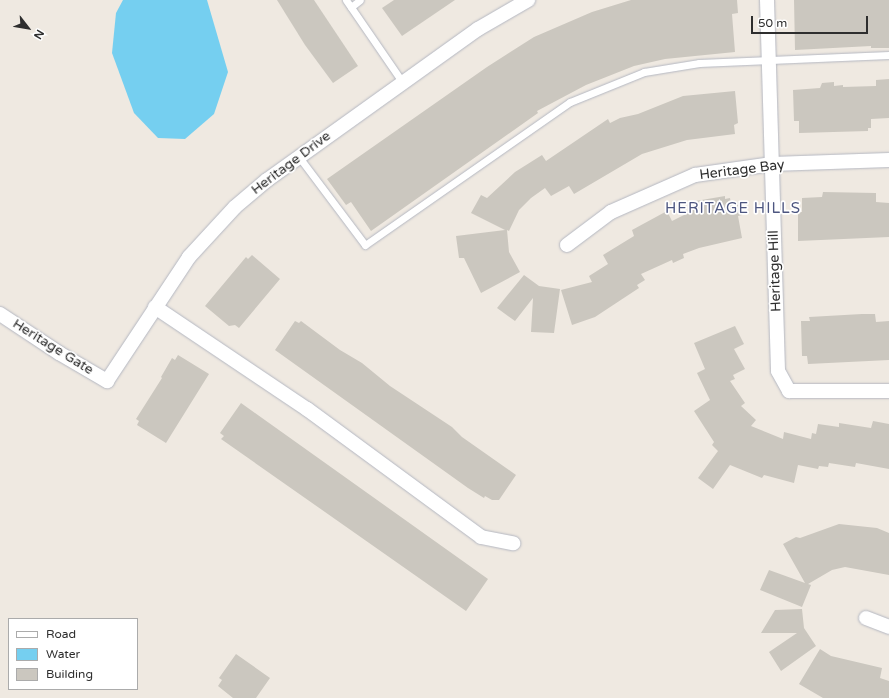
<!DOCTYPE html>
<html>
<head>
<meta charset="utf-8">
<style>
	body { margin:0 }
	#map { position:relative; width:889px; height:698px; overflow:hidden; background:#efe9e1; font-family:"Varela Round",sans-serif }
	div>[style] { position:absolute }
	.water>* { inset:0; background:#75cff0 }
	.building>* { inset:0; background:#cbc7bf }
	.roads { filter:drop-shadow(0 0 1px #b4b7c1) drop-shadow(0 0 1px #b4b7c1) }
	.service>* { height:7px; margin:-3.5px; padding:0 3.5px; transform-origin:3.5px; border-radius:3.5px; background:#fff }
	.minor>* { height:14px; margin:-7px; padding:0 7px; transform-origin:7px; border-radius:7px; background:#fff }
	span { translate:-50% -50%; white-space:nowrap; text-align:center; line-height:1.15; -webkit-text-stroke:3.5px #fff; paint-order:stroke }
	.street-label { font-size:14px; color:#2e2e2e }
	.neighbourhood-label { font-size:15px; color:#4d5680; letter-spacing:1px }
	.legend { position:absolute; left:8px; top:618px; width:130px; height:72px; box-sizing:border-box; background:#fff; border:1px solid #ababab; margin:0; padding:5px 7px; list-style:none; font-size:12px; color:#2e2e2e }
	.legend li { display:flex; align-items:center; gap:8px; height:20px }
	.legend b { width:20px; border:1px solid #ababab }
	.north { position:absolute; left:8px; top:8px; width:40px; height:40px; -webkit-text-stroke:3px #fff; paint-order:stroke; rotate:121deg; font-size:11px; font-weight:700; line-height:16px; text-align:center; color:#2e2e2e }
	.north::after { content:''; display:block; margin:auto; width:14px; height:18px; background:#2e2e2e; clip-path:polygon(50% 0,100% 100%,50% 72%,0 100%) }
	.scale { position:absolute; left:751px; top:16px; width:117px; height:18px; box-sizing:border-box; border:2px solid #2e2e2e; border-top:0; padding-left:5px; font-size:12px; line-height:14px; white-space:nowrap; color:#2e2e2e; -webkit-text-stroke:3px #fff; paint-order:stroke }
</style>
</head>
<body>
<div id="map">
	<div class="water">
		<div style="clip-path:polygon(123px 0,207px 0,228px 72px,214px 114px,185px 139px,158px 138px,134px 113px,112px 53px,116px 13px)"></div>
	</div>
	<div class="building">
		<div style="clip-path:polygon(277px 0,314px 0,358px 66px,333px 83px,305px 45px)"></div>
		<div style="clip-path:polygon(394px 0,455px 0,402px 36px,382px 8px)"></div>
		<div style="clip-path:polygon(631px 0,737px 0,738px 13px,732px 14px,735px 52px,665px 59px,634px 66px,586px 85px,537px 111px,538px 113px,371px 231px,351px 202px,346px 205px,327px 179px,487px 67px,534px 37px,592px 12px)"></div>
		<div style="clip-path:polygon(794px 0,889px 0,889px 48px,871px 48px,871px 46px,795px 50px)"></div>
		<div style="clip-path:polygon(889px 79px,889px 118px,871px 119px,871px 128px,868px 128px,868px 131px,799px 133px,799px 121px,794px 121px,793px 90px,820px 88px,822px 83px,834px 82px,834px 86px,843px 85px,843px 87px,876px 86px,876px 80px)"></div>
		<div style="clip-path:polygon(735px 91px,738px 123px,734px 125px,735px 134px,687px 140px,642px 154px,574px 194px,569px 186px,551px 196px,545px 188px,531px 198px,519px 210px,509px 231px,507px 230px,509px 252px,520px 272px,481px 293px,464px 258px,459px 258px,456px 236px,505px 230px,471px 213px,481px 195px,487px 198px,515px 172px,542px 155px,546px 161px,608px 119px,610px 123px,620px 118px,638px 114px,683px 96px)"></div>
		<div style="clip-path:polygon(823px 192px,876px 193px,876px 202px,889px 203px,889px 237px,798px 241px,798px 212px,802px 212px,802px 198px,822px 197px)"></div>
		<div style="clip-path:polygon(725px 196px,725px 199px,730px 198px,731px 204px,739px 202px,742px 215px,738px 216px,742px 238px,699px 248px,683px 254px,684px 258px,673px 263px,672px 260px,641px 274px,645px 280px,637px 285px,639px 288px,595px 317px,572px 325px,561px 290px,592px 282px,589px 276px,608px 264px,603px 255px,634px 236px,632px 230px,667px 211px,672px 221px,692px 211px,690px 202px)"></div>
		<div style="clip-path:polygon(252px 255px,280px 279px,239px 328px,235px 325px,229px 326px,205px 306px,246px 257px,248px 259px)"></div>
		<div style="clip-path:polygon(524px 275px,539px 286px,560px 289px,554px 333px,531px 332px,533px 298px,515px 321px,497px 308px)"></div>
		<div style="clip-path:polygon(862px 314px,875px 314px,876px 322px,889px 321px,889px 360px,808px 364px,807px 356px,802px 356px,801px 321px,810px 321px,809px 317px)"></div>
		<div style="clip-path:polygon(295px 321px,299px 323px,301px 321px,340px 350px,362px 363px,390px 386px,452px 427px,462px 437px,516px 475px,499px 500px,492px 500px,485px 496px,484px 498px,468px 488px,275px 350px)"></div>
		<div style="clip-path:polygon(735px 326px,744px 344px,734px 349px,745px 369px,733px 375px,735px 379px,730px 381px,745px 403px,741px 406px,756px 420px,751px 426px,783px 439px,784px 432px,811px 439px,812px 433px,816px 434px,818px 424px,839px 427px,839px 423px,871px 428px,873px 421px,889px 424px,889px 469px,856px 463px,855px 467px,829px 463px,828px 467px,819px 466px,818px 469px,798px 465px,794px 483px,764px 475px,762px 478px,730px 465px,713px 489px,698px 478px,718px 451px,712px 445px,714px 442px,694px 411px,710px 400px,697px 373px,705px 369px,694px 343px)"></div>
		<div style="clip-path:polygon(178px 355px,209px 374px,166px 443px,137px 425px,139px 421px,136px 419px,162px 378px,161px 377px,172px 358px,175px 360px)"></div>
		<div style="clip-path:polygon(241px 403px,488px 579px,466px 611px,221px 439px,224px 436px,220px 433px)"></div>
		<div style="clip-path:polygon(839px 524px,877px 528px,889px 533px,889px 575px,845px 567px,832px 570px,808px 584px,811px 585px,802px 607px,760px 590px,769px 570px,805px 583px,783px 544px,796px 537px,800px 538px)"></div>
		<div style="clip-path:polygon(802px 609px,804px 628px,816px 646px,781px 671px,769px 652px,797px 633px,761px 633px,775px 610px)"></div>
		<div style="clip-path:polygon(820px 649px,831px 656px,882px 668px,880px 678px,889px 681px,889px 698px,823px 698px,799px 684px)"></div>
		<div style="clip-path:polygon(236px 654px,270px 678px,256px 698px,233px 698px,218px 686px,222px 680px,219px 678px)"></div>
	</div>
	<div class="roads">
		<div class="service">
			<div style="left:346px;top:0;width:101px;rotate:55.5deg"></div>
			<div style="left:351px;top:7px;width:11px;rotate:-38deg"></div>
			<div style="left:299px;top:157px;width:110px;rotate:53.1deg"></div>
			<div style="left:365px;top:245px;width:250px;rotate:-34.9deg"></div>
			<div style="left:570px;top:102px;width:80px;rotate:-22.1deg"></div>
			<div style="left:644px;top:72px;width:56px;rotate:-9.3deg"></div>
			<div style="left:699px;top:63px;width:190px;rotate:-2.4deg"></div>
		</div>
		<div class="minor">
			<div style="left:767px;top:0;width:371px;rotate:88.3deg"></div>
			<div style="left:778px;top:371px;width:23px;rotate:61deg"></div>
			<div style="left:789px;top:391px;width:100px"></div>
			<div style="left:567px;top:245px;width:55px;rotate:-36.9deg"></div>
			<div style="left:611px;top:212px;width:92px;rotate:-23.8deg"></div>
			<div style="left:695px;top:175px;width:78px;rotate:-8.1deg"></div>
			<div style="left:772px;top:164px;width:117px;rotate:-2deg"></div>
			<div style="left:155px;top:307px;width:183px;rotate:33.9deg"></div>
			<div style="left:307px;top:409px;width:216px;rotate:36.3deg"></div>
			<div style="left:481px;top:537px;width:33px;rotate:11deg"></div>
			<div style="left:0;top:314px;width:71px;rotate:33.5deg"></div>
			<div style="left:59px;top:353px;width:56px;rotate:30.3deg"></div>
			<div style="left:107px;top:381px;width:149px;rotate:-56.5deg"></div>
			<div style="left:189px;top:257px;width:68px;rotate:-47.4deg"></div>
			<div style="left:235px;top:207px;width:42px;rotate:-40.2deg"></div>
			<div style="left:267px;top:180px;width:259px;rotate:-35.6deg"></div>
			<div style="left:478px;top:29px;width:58px;rotate:-30.1deg"></div>
			<div style="left:866px;top:618px;width:25px;rotate:21deg"></div>
		</div>
	</div>
	<div class="street-label">
		<span style="left:291px;top:163px;rotate:-37deg">Heritage Drive</span>
		<span style="left:742px;top:170px;rotate:-7deg">Heritage Bay</span>
		<span style="left:775px;top:271px;rotate:-92deg">Heritage Hill</span>
		<span style="left:53px;top:347px;rotate:32deg">Heritage Gate</span>
	</div>
	<div class="neighbourhood-label">
		<span style="left:733px;top:209px">HERITAGE HILLS</span>
	</div>
	<ul class="legend">
	<li><b style="height:5px;background:#fff"></b>Road</li>
	<li><b style="height:11px;background:#75cff0"></b>Water</li>
	<li><b style="height:11px;background:#cbc7bf"></b>Building</li>
	</ul>
	<div class="north">N</div>
	<div class="scale">50 m</div>
</div>
</body>
</html>
